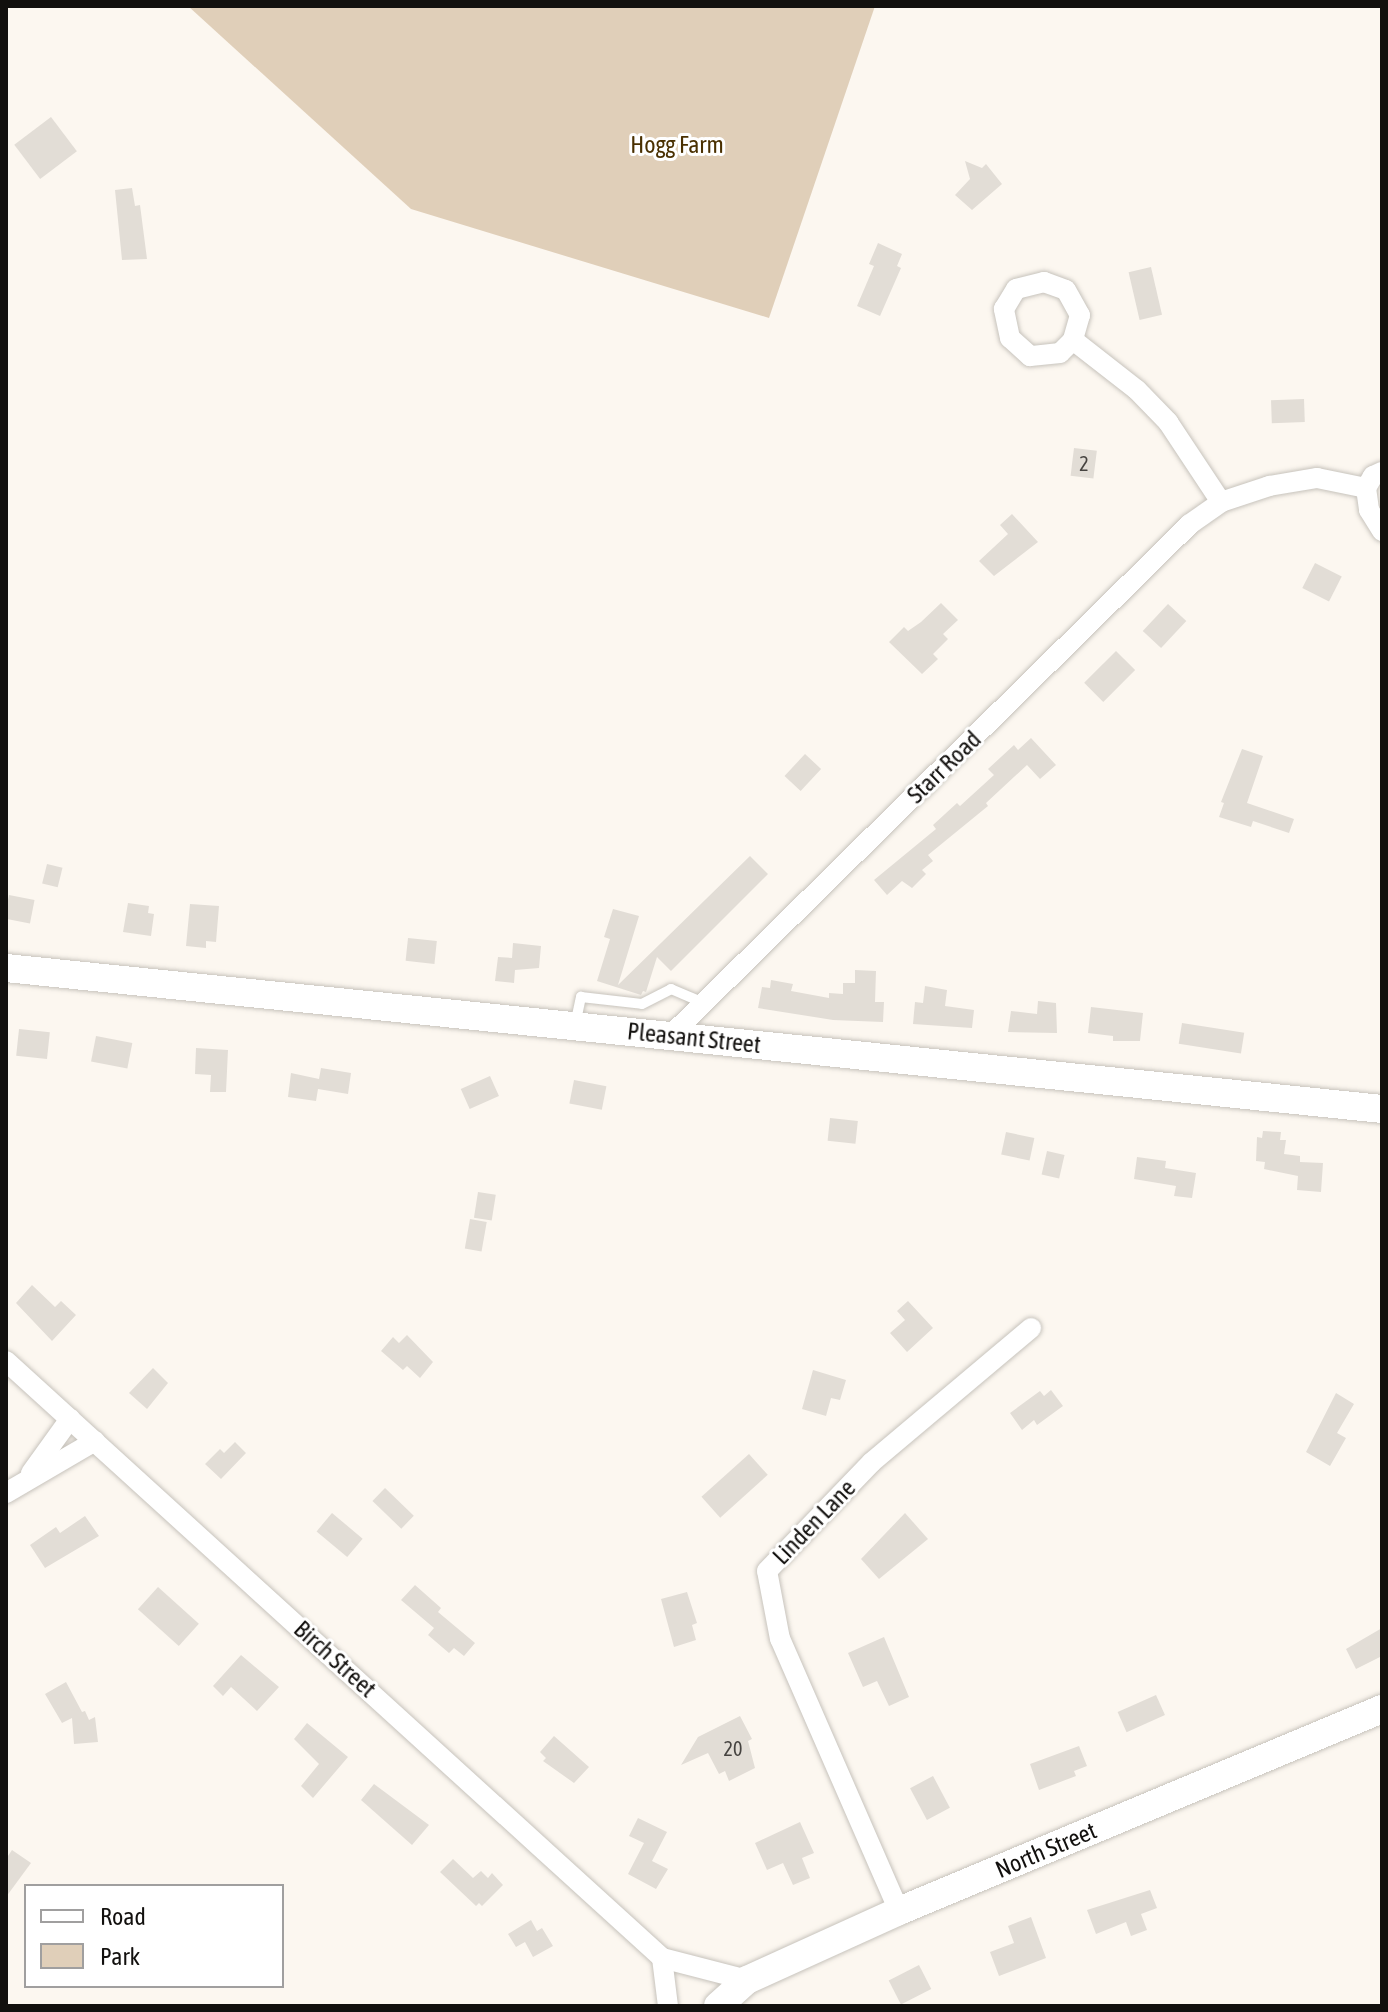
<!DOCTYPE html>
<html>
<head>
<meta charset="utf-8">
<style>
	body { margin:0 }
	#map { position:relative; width:1388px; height:2012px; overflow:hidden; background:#fcf7f0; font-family:"Asap Condensed",sans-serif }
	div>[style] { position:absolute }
	.green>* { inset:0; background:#e0cfb9 }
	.building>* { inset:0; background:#e2ddd6; transform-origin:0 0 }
	.roads { filter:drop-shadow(0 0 2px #c7c3bc) drop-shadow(0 0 2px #c7c3bc) }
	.lane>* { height:10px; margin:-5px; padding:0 5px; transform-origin:5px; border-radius:5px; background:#fff }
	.street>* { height:20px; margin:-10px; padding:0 10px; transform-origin:10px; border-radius:10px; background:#fff }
	.secondary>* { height:28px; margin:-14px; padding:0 14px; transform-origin:14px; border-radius:14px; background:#fff }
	span { translate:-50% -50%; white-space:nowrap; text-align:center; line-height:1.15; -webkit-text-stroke:6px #fff; paint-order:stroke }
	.number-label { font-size:20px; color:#464340 }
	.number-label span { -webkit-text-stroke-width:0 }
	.park-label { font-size:24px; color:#4a3001 }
	.street-label { font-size:24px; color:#12100e }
	.frame { position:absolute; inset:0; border:8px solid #12100e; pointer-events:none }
	.legend { position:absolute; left:24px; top:1884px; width:260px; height:104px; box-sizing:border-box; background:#fff; border:2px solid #a09f9f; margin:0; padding:10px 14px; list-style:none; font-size:24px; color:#12100e }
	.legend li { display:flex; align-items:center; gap:16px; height:40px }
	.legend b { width:40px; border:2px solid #a09f9f }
</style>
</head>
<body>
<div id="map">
	<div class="green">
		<div style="clip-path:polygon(188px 6px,875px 6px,769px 318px,411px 209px)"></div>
	</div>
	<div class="building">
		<div style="left:51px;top:117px;width:43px;height:46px;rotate:53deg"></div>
		<div style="clip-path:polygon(965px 161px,982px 168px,986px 164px,1002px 184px,972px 210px,955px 195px,970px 179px)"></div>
		<div style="clip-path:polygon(132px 188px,135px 206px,140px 205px,147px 259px,122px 260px,115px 190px)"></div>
		<div style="clip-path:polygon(878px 243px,902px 254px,897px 266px,901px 268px,880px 316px,857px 306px,874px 266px,869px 264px)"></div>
		<div style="left:1151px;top:267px;width:49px;height:23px;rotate:77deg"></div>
		<div style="left:1304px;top:399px;width:23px;height:33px;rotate:88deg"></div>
		<div style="left:1074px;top:448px;width:23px;height:28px;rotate:7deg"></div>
		<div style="clip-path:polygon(1012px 514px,1038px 542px,994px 576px,979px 561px,1008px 534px,1000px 525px)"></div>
		<div style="left:1315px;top:563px;width:30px;height:28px;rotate:27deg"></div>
		<div style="clip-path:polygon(941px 603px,958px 620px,943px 634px,948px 639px,933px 654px,938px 659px,922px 674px,889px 642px,904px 627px,908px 631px,921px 622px)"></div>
		<div style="left:1168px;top:604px;width:25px;height:37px;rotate:43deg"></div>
		<div style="left:1116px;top:651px;width:27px;height:45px;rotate:45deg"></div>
		<div style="clip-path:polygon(1031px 738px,1056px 765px,1040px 779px,1027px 765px,986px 803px,988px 806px,928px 855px,933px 861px,922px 870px,926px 874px,912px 888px,902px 881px,887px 895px,874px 880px,936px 829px,933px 825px,957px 803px,960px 806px,994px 775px,988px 769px,1014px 745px,1018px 750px)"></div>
		<div style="clip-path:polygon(1242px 749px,1263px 756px,1247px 803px,1294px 819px,1289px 833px,1253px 821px,1251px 827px,1219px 817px,1224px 803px,1221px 802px)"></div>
		<div style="left:805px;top:754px;width:22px;height:30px;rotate:43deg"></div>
		<div style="clip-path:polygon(750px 856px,768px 874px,671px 971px,657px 957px,646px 992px,643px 991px,641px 995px,597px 981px,610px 939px,604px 937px,613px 909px,639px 916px,618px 985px)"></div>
		<div style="left:47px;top:864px;width:16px;height:20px;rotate:14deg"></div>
		<div style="left:9px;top:895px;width:26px;height:24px;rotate:11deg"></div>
		<div style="clip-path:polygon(128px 903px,149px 906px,148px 913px,154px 914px,151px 936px,123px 932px)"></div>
		<div style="clip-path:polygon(190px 904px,219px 906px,216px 942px,206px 941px,206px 948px,186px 946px)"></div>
		<div style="left:408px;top:938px;width:29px;height:23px;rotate:6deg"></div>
		<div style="clip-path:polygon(513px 943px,541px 946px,539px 968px,515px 970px,514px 983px,495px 981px,498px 957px,512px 958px)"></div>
		<div style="clip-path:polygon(855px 970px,876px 971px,875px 1002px,884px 1002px,883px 1022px,833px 1020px,758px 1008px,762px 987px,770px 988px,771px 980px,793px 984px,791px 991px,829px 998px,829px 993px,843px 994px,843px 983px,855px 983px)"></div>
		<div style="clip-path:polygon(925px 986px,947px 990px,945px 1006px,974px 1010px,972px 1028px,913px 1024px,915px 1002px,923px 1003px)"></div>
		<div style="clip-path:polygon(1038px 1001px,1056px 1003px,1057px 1033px,1008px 1032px,1011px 1011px,1037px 1014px)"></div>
		<div style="clip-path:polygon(1091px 1007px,1143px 1013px,1140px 1041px,1113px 1041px,1113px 1036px,1088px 1033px)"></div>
		<div style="left:1182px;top:1023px;width:63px;height:21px;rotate:9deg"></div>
		<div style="left:19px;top:1029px;width:31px;height:27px;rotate:6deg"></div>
		<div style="left:96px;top:1036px;width:37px;height:26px;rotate:11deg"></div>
		<div style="clip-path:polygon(196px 1048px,228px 1050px,226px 1092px,210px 1092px,211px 1075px,195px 1074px)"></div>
		<div style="clip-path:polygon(321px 1068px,351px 1073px,348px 1094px,318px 1089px,316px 1101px,288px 1097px,291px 1073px,319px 1079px)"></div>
		<div style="left:490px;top:1076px;width:22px;height:32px;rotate:66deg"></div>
		<div style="left:574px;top:1080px;width:33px;height:24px;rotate:11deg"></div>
		<div style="left:830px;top:1118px;width:28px;height:23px;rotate:6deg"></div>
		<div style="clip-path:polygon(1263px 1131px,1281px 1132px,1280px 1140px,1286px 1140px,1284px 1154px,1300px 1156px,1300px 1162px,1323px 1163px,1321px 1192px,1297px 1190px,1298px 1176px,1264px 1169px,1265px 1162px,1256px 1161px,1257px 1137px,1262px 1138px)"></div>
		<div style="left:1006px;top:1132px;width:29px;height:23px;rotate:12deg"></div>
		<div style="left:1047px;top:1151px;width:18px;height:24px;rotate:13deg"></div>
		<div style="clip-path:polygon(1137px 1157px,1166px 1161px,1165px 1168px,1196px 1173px,1192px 1198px,1174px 1196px,1176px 1186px,1134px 1179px)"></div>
		<div style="left:478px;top:1192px;width:18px;height:26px;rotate:9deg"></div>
		<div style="left:470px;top:1219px;width:17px;height:30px;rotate:10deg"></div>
		<div style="clip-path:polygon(32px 1285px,55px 1307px,61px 1301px,76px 1315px,52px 1341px,16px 1303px)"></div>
		<div style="clip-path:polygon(908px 1301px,933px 1328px,907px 1352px,890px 1333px,905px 1320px,897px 1311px)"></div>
		<div style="clip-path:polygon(407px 1335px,433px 1362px,420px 1378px,407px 1366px,403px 1370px,381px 1351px,393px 1337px,399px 1343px)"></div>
		<div style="clip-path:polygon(153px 1368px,168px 1383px,147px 1409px,129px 1393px)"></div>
		<div style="clip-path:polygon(813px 1370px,846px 1380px,840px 1400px,831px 1398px,826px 1416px,802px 1409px)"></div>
		<div style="clip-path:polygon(1051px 1390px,1063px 1406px,1037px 1425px,1034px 1420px,1022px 1430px,1010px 1413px,1040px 1391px,1044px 1396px)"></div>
		<div style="clip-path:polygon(1336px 1393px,1354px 1404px,1337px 1433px,1346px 1438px,1330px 1466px,1306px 1452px)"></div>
		<div style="clip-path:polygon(235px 1442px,246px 1453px,221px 1479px,205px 1464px,220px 1449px,224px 1453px)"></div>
		<div style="left:749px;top:1454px;width:28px;height:64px;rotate:48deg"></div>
		<div style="left:385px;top:1488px;width:40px;height:18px;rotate:44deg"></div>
		<div style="left:332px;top:1513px;width:40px;height:24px;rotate:40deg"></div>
		<div style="clip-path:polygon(905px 1513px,928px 1539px,879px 1579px,861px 1559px)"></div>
		<div style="clip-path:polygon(85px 1516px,99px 1536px,45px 1568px,30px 1545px,56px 1527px,60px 1533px)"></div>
		<div style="clip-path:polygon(415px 1585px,441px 1608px,438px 1612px,475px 1643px,464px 1656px,454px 1648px,449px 1653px,428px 1635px,434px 1628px,401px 1600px)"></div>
		<div style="left:158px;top:1587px;width:55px;height:30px;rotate:42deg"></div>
		<div style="clip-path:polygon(687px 1592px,697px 1623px,692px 1625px,696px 1640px,674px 1647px,661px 1599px)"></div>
		<div style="clip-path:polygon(1382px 1628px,1382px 1656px,1356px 1669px,1346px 1649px)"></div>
		<div style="clip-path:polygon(884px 1637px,909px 1697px,889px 1706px,877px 1681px,863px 1687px,848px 1653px)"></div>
		<div style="clip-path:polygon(241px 1655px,279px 1687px,257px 1711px,231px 1687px,223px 1696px,213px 1686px)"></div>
		<div style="clip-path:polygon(66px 1682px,82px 1712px,85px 1711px,89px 1720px,95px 1717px,98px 1742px,74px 1744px,72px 1718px,62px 1723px,45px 1694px)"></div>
		<div style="left:1156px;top:1695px;width:22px;height:42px;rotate:66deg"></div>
		<div style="clip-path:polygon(740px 1716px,752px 1739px,748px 1741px,755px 1768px,729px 1781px,725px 1771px,719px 1774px,708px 1753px,681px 1765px,698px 1737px)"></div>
		<div style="clip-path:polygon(307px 1723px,348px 1757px,313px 1798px,301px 1786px,319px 1764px,294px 1739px)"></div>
		<div style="clip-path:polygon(554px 1736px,589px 1767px,574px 1783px,543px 1761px,546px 1758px,540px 1752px)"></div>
		<div style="clip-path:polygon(1079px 1746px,1087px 1766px,1074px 1771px,1076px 1776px,1039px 1790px,1030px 1764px)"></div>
		<div style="left:933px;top:1776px;width:36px;height:26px;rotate:62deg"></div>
		<div style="clip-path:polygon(374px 1784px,429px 1825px,412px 1845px,361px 1800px)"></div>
		<div style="clip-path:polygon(638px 1818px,667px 1832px,652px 1861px,668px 1869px,656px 1889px,628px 1874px,644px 1843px,629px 1836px)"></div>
		<div style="clip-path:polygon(800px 1822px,814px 1853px,802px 1858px,810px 1878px,793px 1885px,783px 1863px,767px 1870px,755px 1843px)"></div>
		<div style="clip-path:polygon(12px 1850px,31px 1863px,6px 1897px,6px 1859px)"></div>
		<div style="clip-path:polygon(453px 1859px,473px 1878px,481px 1871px,488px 1878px,492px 1873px,503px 1885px,482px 1906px,479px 1903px,476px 1906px,440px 1872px)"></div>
		<div style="clip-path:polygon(1150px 1890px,1157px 1908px,1141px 1914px,1147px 1930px,1131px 1936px,1126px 1922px,1096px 1934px,1087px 1910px)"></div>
		<div style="clip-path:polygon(1031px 1917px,1046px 1958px,999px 1976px,990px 1952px,1014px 1943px,1008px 1926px)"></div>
		<div style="clip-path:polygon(531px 1920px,537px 1931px,542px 1928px,553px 1946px,533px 1957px,525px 1942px,516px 1947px,508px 1934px)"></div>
		<div style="left:919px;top:1965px;width:27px;height:34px;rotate:63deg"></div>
	</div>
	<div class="roads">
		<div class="lane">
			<div style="left:575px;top:1025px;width:29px;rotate:-78deg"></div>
			<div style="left:581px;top:997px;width:61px;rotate:6.5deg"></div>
			<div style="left:642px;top:1004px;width:33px;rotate:-27deg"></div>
			<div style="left:671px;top:989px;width:36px;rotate:23deg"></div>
		</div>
		<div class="street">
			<div style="left:1044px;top:282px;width:23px;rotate:20deg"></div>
			<div style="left:1066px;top:290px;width:29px;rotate:61deg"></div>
			<div style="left:1080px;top:315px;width:26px;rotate:106deg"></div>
			<div style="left:1073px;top:340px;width:18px;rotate:135deg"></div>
			<div style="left:1060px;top:353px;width:30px;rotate:174deg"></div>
			<div style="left:1030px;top:356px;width:27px;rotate:-138deg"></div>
			<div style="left:1010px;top:338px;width:30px;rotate:-102deg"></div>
			<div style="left:1004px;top:309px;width:23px;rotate:-59deg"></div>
			<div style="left:1016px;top:289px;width:29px;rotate:-14deg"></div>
			<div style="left:1073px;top:340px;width:81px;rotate:38deg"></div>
			<div style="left:1137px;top:390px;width:45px;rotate:45.9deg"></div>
			<div style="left:1168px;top:422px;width:96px;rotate:56.5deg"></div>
			<div style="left:1221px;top:502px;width:51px;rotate:-18.4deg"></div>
			<div style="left:1269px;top:486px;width:49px;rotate:-9.5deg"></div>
			<div style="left:1317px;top:478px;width:50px;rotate:11.5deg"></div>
			<div style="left:1382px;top:472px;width:10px;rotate:156deg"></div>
			<div style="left:1373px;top:476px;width:14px;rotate:120deg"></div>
			<div style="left:1366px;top:488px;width:22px;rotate:82deg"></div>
			<div style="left:1369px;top:510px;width:25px;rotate:58deg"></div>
			<div style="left:671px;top:1035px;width:728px;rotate:-44.55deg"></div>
			<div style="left:1190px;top:524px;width:38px;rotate:-35deg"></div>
			<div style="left:6px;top:1361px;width:887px;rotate:42.3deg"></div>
			<div style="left:662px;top:1958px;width:48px;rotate:82.9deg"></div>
			<div style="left:31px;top:1473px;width:67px;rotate:-54.2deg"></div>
			<div style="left:6px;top:1493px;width:103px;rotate:-30.3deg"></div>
			<div style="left:899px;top:1911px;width:297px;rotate:-113.6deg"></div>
			<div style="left:780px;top:1639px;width:69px;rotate:-100.8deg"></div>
			<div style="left:767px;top:1571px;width:151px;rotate:-46.1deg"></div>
			<div style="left:872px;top:1462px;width:208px;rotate:-40.1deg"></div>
			<div style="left:662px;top:1958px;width:88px;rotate:14.5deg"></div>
		</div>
		<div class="secondary">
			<div style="left:6px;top:968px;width:1383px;rotate:5.85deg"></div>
			<div style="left:718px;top:2006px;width:39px;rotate:-42deg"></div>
			<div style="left:747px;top:1980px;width:167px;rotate:-24.4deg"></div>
			<div style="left:899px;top:1911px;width:524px;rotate:-22.7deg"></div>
		</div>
	</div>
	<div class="number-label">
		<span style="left:1084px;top:463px">2</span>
		<span style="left:733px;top:1748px">20</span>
	</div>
	<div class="park-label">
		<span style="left:677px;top:145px">Hogg Farm</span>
	</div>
	<div class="street-label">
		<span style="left:944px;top:767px;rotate:-44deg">Starr Road</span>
		<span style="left:694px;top:1038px;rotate:6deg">Pleasant Street</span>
		<span style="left:814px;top:1522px;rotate:-46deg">Linden Lane</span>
		<span style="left:335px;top:1659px;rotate:42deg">Birch Street</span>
		<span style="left:1046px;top:1850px;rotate:-23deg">North Street</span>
	</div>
	<div class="frame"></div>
	<ul class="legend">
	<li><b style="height:10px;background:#fff"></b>Road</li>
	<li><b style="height:22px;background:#e0cfb9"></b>Park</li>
	</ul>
</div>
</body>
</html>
